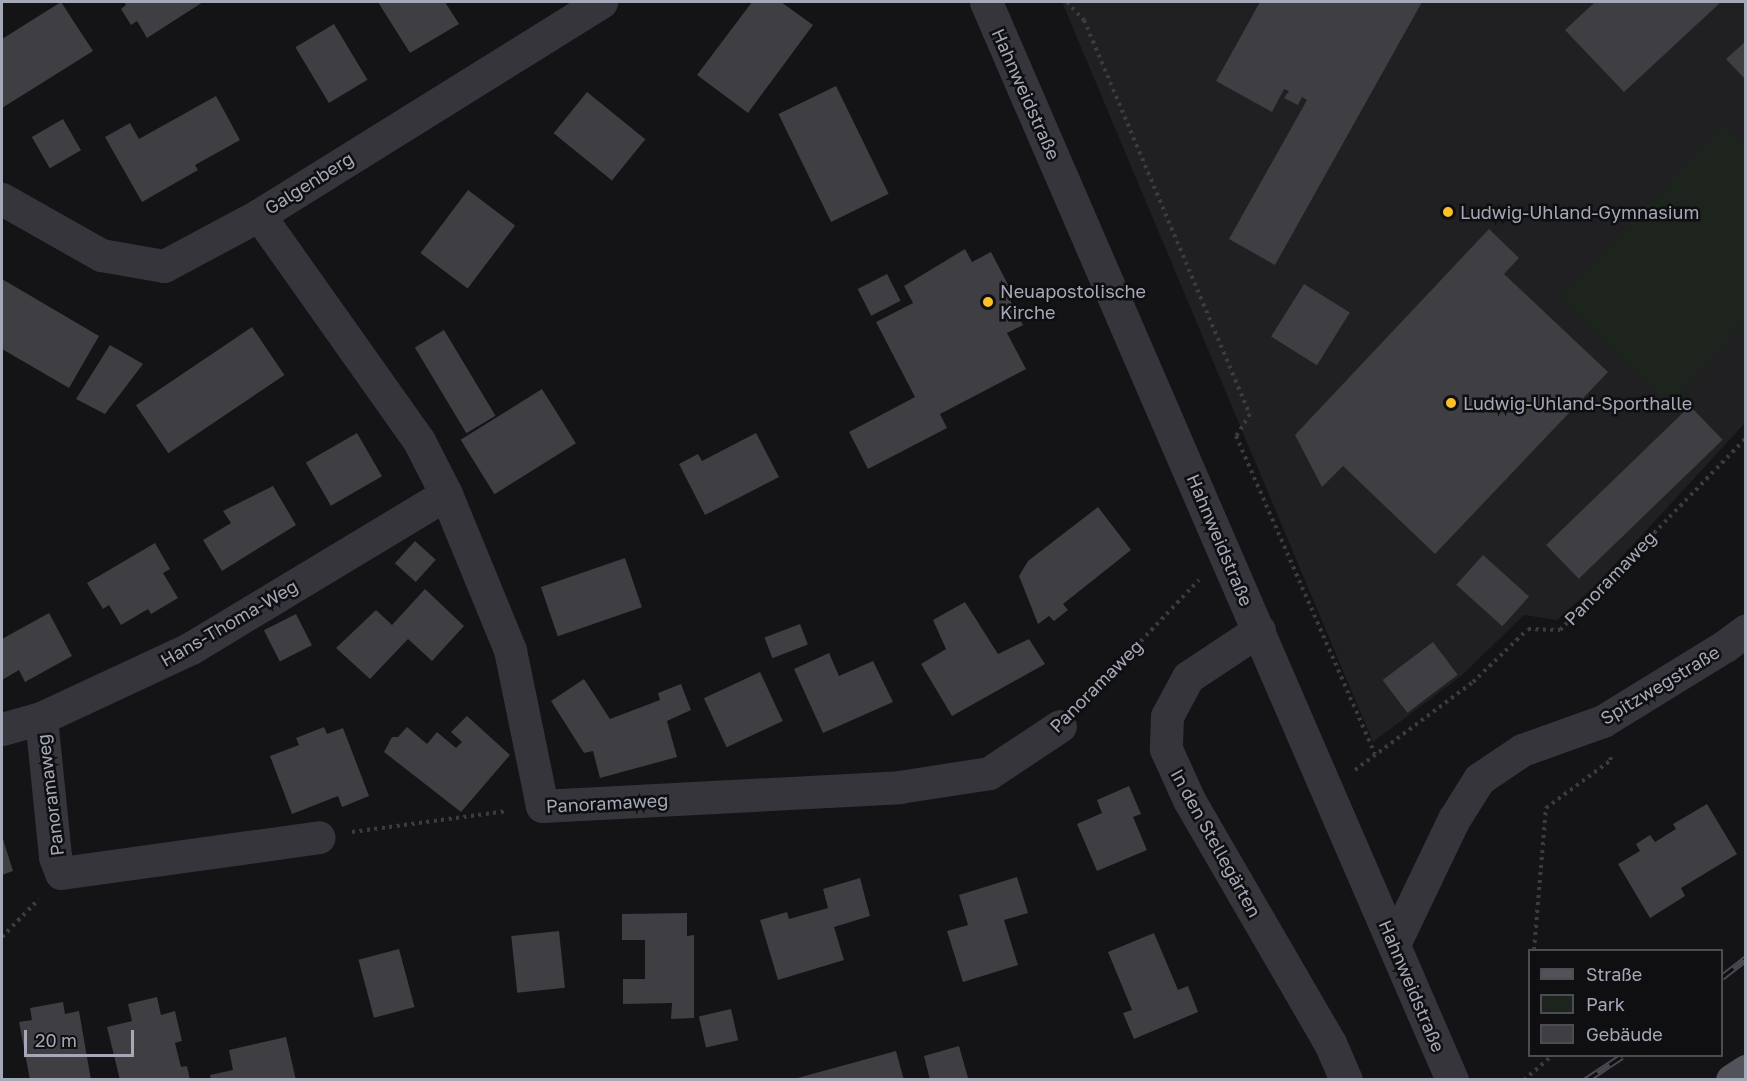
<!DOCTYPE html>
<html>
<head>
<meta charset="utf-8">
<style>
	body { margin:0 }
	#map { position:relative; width:1747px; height:1081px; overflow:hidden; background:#141416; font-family:"Golos Text",sans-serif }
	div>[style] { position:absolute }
	.built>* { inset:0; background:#202023 }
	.green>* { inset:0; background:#1c241d }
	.building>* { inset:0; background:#3e3e43; transform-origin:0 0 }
	.path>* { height:4px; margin-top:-2px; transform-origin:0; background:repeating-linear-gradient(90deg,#3b3c42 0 3px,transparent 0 7.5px) }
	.minor>* { height:33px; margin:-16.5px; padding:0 16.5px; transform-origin:16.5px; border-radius:16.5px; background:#35353b }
	.major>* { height:33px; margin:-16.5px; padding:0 16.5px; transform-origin:16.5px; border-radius:16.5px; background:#51525a }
	.rail>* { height:7px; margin-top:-3.5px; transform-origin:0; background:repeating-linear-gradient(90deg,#0f0f11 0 14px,#484950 0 28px); box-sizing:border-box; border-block:2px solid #484950 }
	.dots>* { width:16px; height:16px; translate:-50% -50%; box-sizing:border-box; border:3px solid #0f0f11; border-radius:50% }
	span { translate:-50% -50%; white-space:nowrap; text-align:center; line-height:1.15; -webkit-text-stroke:5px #0f0f11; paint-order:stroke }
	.street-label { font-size:18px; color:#a5a9b7 }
	.poi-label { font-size:18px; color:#a5a9b7 }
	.left { translate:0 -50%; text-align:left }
	.frame { position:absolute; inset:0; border:3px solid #a5a9b7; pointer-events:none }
	.legend { position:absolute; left:1528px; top:949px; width:195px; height:108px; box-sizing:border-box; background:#0f0f11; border:2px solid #4b4d53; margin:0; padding:8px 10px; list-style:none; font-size:18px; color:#a5a9b7 }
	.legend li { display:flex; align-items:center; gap:12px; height:30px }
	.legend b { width:30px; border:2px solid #4b4d53 }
	.scale { position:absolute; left:24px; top:1030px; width:110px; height:27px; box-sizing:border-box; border:3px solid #a5a9b7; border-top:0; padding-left:8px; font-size:18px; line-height:21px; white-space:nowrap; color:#a5a9b7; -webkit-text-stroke:4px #0f0f11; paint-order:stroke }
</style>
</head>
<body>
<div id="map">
	<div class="built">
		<div style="clip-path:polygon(1062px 2px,1745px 2px,1745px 423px,1595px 586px,1557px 620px,1524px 615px,1461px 676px,1373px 742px)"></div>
	</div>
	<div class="green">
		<div style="clip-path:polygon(1723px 124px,1745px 145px,1745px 324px,1669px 405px,1558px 299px)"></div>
	</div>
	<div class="building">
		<div style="clip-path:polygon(61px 2px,93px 51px,2px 108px,2px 39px)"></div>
		<div style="clip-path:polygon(124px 2px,203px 2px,147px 38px,137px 21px,131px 25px,121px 9px,126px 5px)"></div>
		<div style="clip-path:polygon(378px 2px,445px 2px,459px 24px,410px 53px)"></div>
		<div style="clip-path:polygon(752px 2px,781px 2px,813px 25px,748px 113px,697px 75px)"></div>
		<div style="clip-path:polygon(1260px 2px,1422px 2px,1275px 265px,1229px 239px,1307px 100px,1302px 97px,1298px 105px,1284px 98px,1289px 91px,1284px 89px,1272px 112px,1216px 81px)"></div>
		<div style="clip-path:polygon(1595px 2px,1721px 2px,1624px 92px,1565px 30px)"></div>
		<div style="left:334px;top:24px;width:65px;height:45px;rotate:59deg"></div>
		<div style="clip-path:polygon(1746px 41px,1746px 80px,1726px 59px)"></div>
		<div style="left:836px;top:86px;width:120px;height:64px;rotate:64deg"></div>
		<div style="left:587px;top:92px;width:75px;height:53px;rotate:39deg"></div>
		<div style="clip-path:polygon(216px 96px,240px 140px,195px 165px,198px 170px,142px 202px,105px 137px,130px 123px,139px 139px)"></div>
		<div style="left:63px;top:119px;width:36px;height:36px;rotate:60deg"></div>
		<div style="left:468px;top:190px;width:59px;height:79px;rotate:37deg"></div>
		<div style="clip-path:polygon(1489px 229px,1519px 258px,1504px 274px,1608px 372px,1435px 554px,1343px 466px,1322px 487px,1295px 435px)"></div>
		<div style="clip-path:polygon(965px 249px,972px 262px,991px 252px,1014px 296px,1009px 298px,1023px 325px,1007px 333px,1026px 369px,940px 414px,947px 428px,868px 469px,849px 432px,915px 397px,876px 322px,913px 303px,904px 286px)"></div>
		<div style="left:887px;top:274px;width:30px;height:33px;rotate:63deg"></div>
		<div style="clip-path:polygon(2px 279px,99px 336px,69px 388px,2px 349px)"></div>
		<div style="left:1304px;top:284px;width:54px;height:62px;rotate:32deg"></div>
		<div style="left:252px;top:327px;width:58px;height:140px;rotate:56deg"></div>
		<div style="left:444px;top:330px;width:100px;height:34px;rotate:59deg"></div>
		<div style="clip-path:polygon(110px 345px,143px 364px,105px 414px,76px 399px)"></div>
		<div style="left:542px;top:389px;width:64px;height:96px;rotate:58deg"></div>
		<div style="left:1690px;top:406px;width:47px;height:200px;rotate:46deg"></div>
		<div style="left:357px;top:433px;width:50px;height:59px;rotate:60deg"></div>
		<div style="clip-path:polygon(756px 433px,779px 477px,705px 515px,679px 464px,698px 454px,702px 461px)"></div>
		<div style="clip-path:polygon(273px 486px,296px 525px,222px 571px,203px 540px,231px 523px,223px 511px)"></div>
		<div style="clip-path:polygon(1098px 507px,1131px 550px,1063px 604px,1068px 610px,1054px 621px,1049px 616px,1038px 624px,1019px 576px,1028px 561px)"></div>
		<div style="left:415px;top:541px;width:28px;height:30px;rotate:42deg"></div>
		<div style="clip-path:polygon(155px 543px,170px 569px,163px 573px,178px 598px,151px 614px,148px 609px,121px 625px,109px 605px,103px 609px,87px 583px)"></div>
		<div style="left:1483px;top:555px;width:62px;height:40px;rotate:42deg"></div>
		<div style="left:625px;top:558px;width:52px;height:89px;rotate:71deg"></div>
		<div style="clip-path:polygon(425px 589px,464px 626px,432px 661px,408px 639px,370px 679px,336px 648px,376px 610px,392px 625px)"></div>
		<div style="clip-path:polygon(965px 602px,998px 654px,1029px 639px,1045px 664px,952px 716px,921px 664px,946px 649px,933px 620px)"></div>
		<div style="clip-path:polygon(49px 613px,72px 656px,25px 682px,19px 670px,2px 680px,2px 639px)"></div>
		<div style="left:296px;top:614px;width:35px;height:36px;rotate:63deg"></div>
		<div style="left:800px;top:624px;width:22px;height:38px;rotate:69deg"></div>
		<div style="left:1433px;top:642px;width:41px;height:63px;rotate:53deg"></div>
		<div style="clip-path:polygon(829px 653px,839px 676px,873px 661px,893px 702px,823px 733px,794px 669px)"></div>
		<div style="left:760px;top:672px;width:54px;height:62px;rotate:65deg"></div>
		<div style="clip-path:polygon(584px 679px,610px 719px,660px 700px,658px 693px,681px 684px,691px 710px,667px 721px,677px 757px,600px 778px,593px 751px,584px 753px,551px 701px)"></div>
		<div style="clip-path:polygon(467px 716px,510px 755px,461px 812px,384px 752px,392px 737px,398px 737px,407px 727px,427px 744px,437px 732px,456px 748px,462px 742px,451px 732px)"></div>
		<div style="clip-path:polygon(324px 727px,327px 734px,343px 728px,369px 796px,342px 807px,338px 796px,292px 814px,270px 756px,299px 745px,296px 738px)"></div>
		<div style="clip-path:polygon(1129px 786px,1141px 814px,1133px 817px,1147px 850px,1097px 871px,1077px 824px,1102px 813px,1097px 800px)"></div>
		<div style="clip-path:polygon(1707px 804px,1737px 854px,1681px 888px,1685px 896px,1650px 918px,1618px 864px,1640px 851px,1636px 844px,1650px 835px,1655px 842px,1676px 829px,1673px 824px)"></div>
		<div style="clip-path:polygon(2px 836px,13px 871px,2px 875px)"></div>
		<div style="clip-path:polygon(1017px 877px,1028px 913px,1004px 920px,1018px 965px,963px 982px,947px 931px,968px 925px,959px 895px)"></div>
		<div style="clip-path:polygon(860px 878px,870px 916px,834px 927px,844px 960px,778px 980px,760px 920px,787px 912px,789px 919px,828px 908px,823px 889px)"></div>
		<div style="clip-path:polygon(687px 913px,687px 936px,694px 935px,694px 1018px,671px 1019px,672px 1003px,623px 1004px,623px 979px,645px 979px,645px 940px,622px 940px,622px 914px)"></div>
		<div style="left:559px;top:931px;width:57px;height:48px;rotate:84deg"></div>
		<div style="clip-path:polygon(1154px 933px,1178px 990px,1188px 986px,1198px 1012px,1134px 1039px,1123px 1013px,1132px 1010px,1108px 952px)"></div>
		<div style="left:399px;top:949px;width:60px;height:42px;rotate:75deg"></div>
		<div style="clip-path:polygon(157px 997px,161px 1015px,175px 1011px,182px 1041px,175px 1043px,181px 1067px,187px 1066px,190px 1080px,120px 1080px,107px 1027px,132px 1021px,128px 1004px)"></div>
		<div style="clip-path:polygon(63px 1002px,65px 1014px,79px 1011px,91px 1080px,30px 1080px,19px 1022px,32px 1020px,30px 1008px)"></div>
		<div style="left:731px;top:1009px;width:32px;height:33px;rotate:77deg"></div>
		<div style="clip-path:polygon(286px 1037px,296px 1080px,211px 1080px,210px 1075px,233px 1070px,229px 1050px)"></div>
		<div style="clip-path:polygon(959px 1046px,968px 1078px,930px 1080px,924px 1056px)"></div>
		<div style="clip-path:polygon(896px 1051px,904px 1080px,794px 1080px,794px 1079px)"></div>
	</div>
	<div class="path">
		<div style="left:1067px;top:2px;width:25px;rotate:47deg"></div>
		<div style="left:1084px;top:20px;width:428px;rotate:67.2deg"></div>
		<div style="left:1250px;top:414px;width:26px;rotate:122deg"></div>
		<div style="left:1236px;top:436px;width:347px;rotate:66.4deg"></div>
		<div style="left:1084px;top:701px;width:167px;rotate:-46.5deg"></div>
		<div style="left:1355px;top:770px;width:147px;rotate:-36.7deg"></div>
		<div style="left:1473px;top:682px;width:76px;rotate:-43.9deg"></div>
		<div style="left:1528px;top:629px;width:32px;rotate:2deg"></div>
		<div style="left:1560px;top:630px;width:267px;rotate:-45.9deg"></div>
		<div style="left:352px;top:832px;width:157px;rotate:-7.7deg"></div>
		<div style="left:2px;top:937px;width:53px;rotate:-45.8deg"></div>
		<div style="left:1534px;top:950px;width:143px;rotate:-85.2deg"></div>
		<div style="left:1546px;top:808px;width:81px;rotate:-36.4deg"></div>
		<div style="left:1611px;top:760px;width:3px;rotate:-108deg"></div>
		<div style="left:1524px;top:1080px;width:37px;rotate:-41deg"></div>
	</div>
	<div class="minor">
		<div style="left:986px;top:2px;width:1174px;rotate:66.62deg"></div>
		<div style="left:2px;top:199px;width:114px;rotate:29.5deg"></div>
		<div style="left:101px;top:255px;width:64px;rotate:9.9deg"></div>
		<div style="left:164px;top:266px;width:108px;rotate:-28.2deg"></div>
		<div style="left:259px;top:215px;width:403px;rotate:-31.9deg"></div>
		<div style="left:259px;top:215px;width:277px;rotate:54.7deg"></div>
		<div style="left:419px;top:441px;width:59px;rotate:63deg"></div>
		<div style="left:446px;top:494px;width:169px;rotate:67.7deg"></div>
		<div style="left:510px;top:650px;width:159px;rotate:78.4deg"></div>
		<div style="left:542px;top:806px;width:358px;rotate:-3deg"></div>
		<div style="left:899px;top:787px;width:91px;rotate:-8.8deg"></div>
		<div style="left:989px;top:773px;width:85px;rotate:-33.5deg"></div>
		<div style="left:1259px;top:630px;width:85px;rotate:146.5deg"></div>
		<div style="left:1188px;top:677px;width:44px;rotate:118.3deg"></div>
		<div style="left:1167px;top:716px;width:33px;rotate:92deg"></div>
		<div style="left:1166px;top:749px;width:56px;rotate:65.7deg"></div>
		<div style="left:1189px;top:800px;width:281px;rotate:59.9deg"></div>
		<div style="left:1330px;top:1043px;width:40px;rotate:66.6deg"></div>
		<div style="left:41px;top:718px;width:140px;rotate:84.2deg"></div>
		<div style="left:55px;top:857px;width:17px;rotate:69deg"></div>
		<div style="left:61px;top:873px;width:260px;rotate:-7.9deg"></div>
		<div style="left:2px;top:729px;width:41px;rotate:-15.8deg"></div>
		<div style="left:41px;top:718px;width:166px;rotate:-25deg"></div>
		<div style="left:191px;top:648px;width:298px;rotate:-31.1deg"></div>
		<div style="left:1394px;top:944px;width:139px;rotate:-64.4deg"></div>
		<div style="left:1454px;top:819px;width:47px;rotate:-58deg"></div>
		<div style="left:1479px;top:779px;width:52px;rotate:-34deg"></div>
		<div style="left:1522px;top:750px;width:86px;rotate:-19.7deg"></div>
		<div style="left:1603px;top:721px;width:143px;rotate:-31.6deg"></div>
		<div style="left:1725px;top:646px;width:26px;rotate:-37deg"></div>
	</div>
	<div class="major">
		<div style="left:1732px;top:1080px;width:17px;rotate:-33deg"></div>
	</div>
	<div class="rail">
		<div style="left:1722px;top:977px;width:31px;rotate:-38deg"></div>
		<div style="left:1586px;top:1080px;width:43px;rotate:-33.7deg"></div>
	</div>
	<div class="dots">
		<div style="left:1448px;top:212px;background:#fcc026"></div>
		<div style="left:988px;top:302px;background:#fcc026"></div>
		<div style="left:1451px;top:403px;background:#fcc026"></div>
	</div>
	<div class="street-label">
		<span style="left:1026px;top:94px;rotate:66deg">Hahnweidstraße</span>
		<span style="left:309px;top:183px;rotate:-32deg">Galgenberg</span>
		<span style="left:1220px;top:540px;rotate:67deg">Hahnweidstraße</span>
		<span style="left:1610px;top:578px;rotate:-46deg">Panoramaweg</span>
		<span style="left:229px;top:623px;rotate:-30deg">Hans-Thoma-Weg</span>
		<span style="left:1660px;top:685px;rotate:-31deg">Spitzwegstraße</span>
		<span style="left:1096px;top:686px;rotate:-45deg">Panoramaweg</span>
		<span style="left:50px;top:795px;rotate:-97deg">Panoramaweg</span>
		<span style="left:607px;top:803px;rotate:-3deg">Panoramaweg</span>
		<span style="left:1216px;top:843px;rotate:61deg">In den Stellegärten</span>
		<span style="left:1412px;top:986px;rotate:67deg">Hahnweidstraße</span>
	</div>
	<div class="poi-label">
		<span class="left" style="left:1460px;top:212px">Ludwig-Uhland-Gymnasium</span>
		<span class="left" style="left:1000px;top:302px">Neuapostolische<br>Kirche</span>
		<span class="left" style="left:1463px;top:403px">Ludwig-Uhland-Sporthalle</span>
	</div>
	<div class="frame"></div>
	<ul class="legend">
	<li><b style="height:8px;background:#51525a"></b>Straße</li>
	<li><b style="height:16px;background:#1c241d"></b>Park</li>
	<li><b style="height:16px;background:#3e3e43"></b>Gebäude</li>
	</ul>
	<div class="scale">20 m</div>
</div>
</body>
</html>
